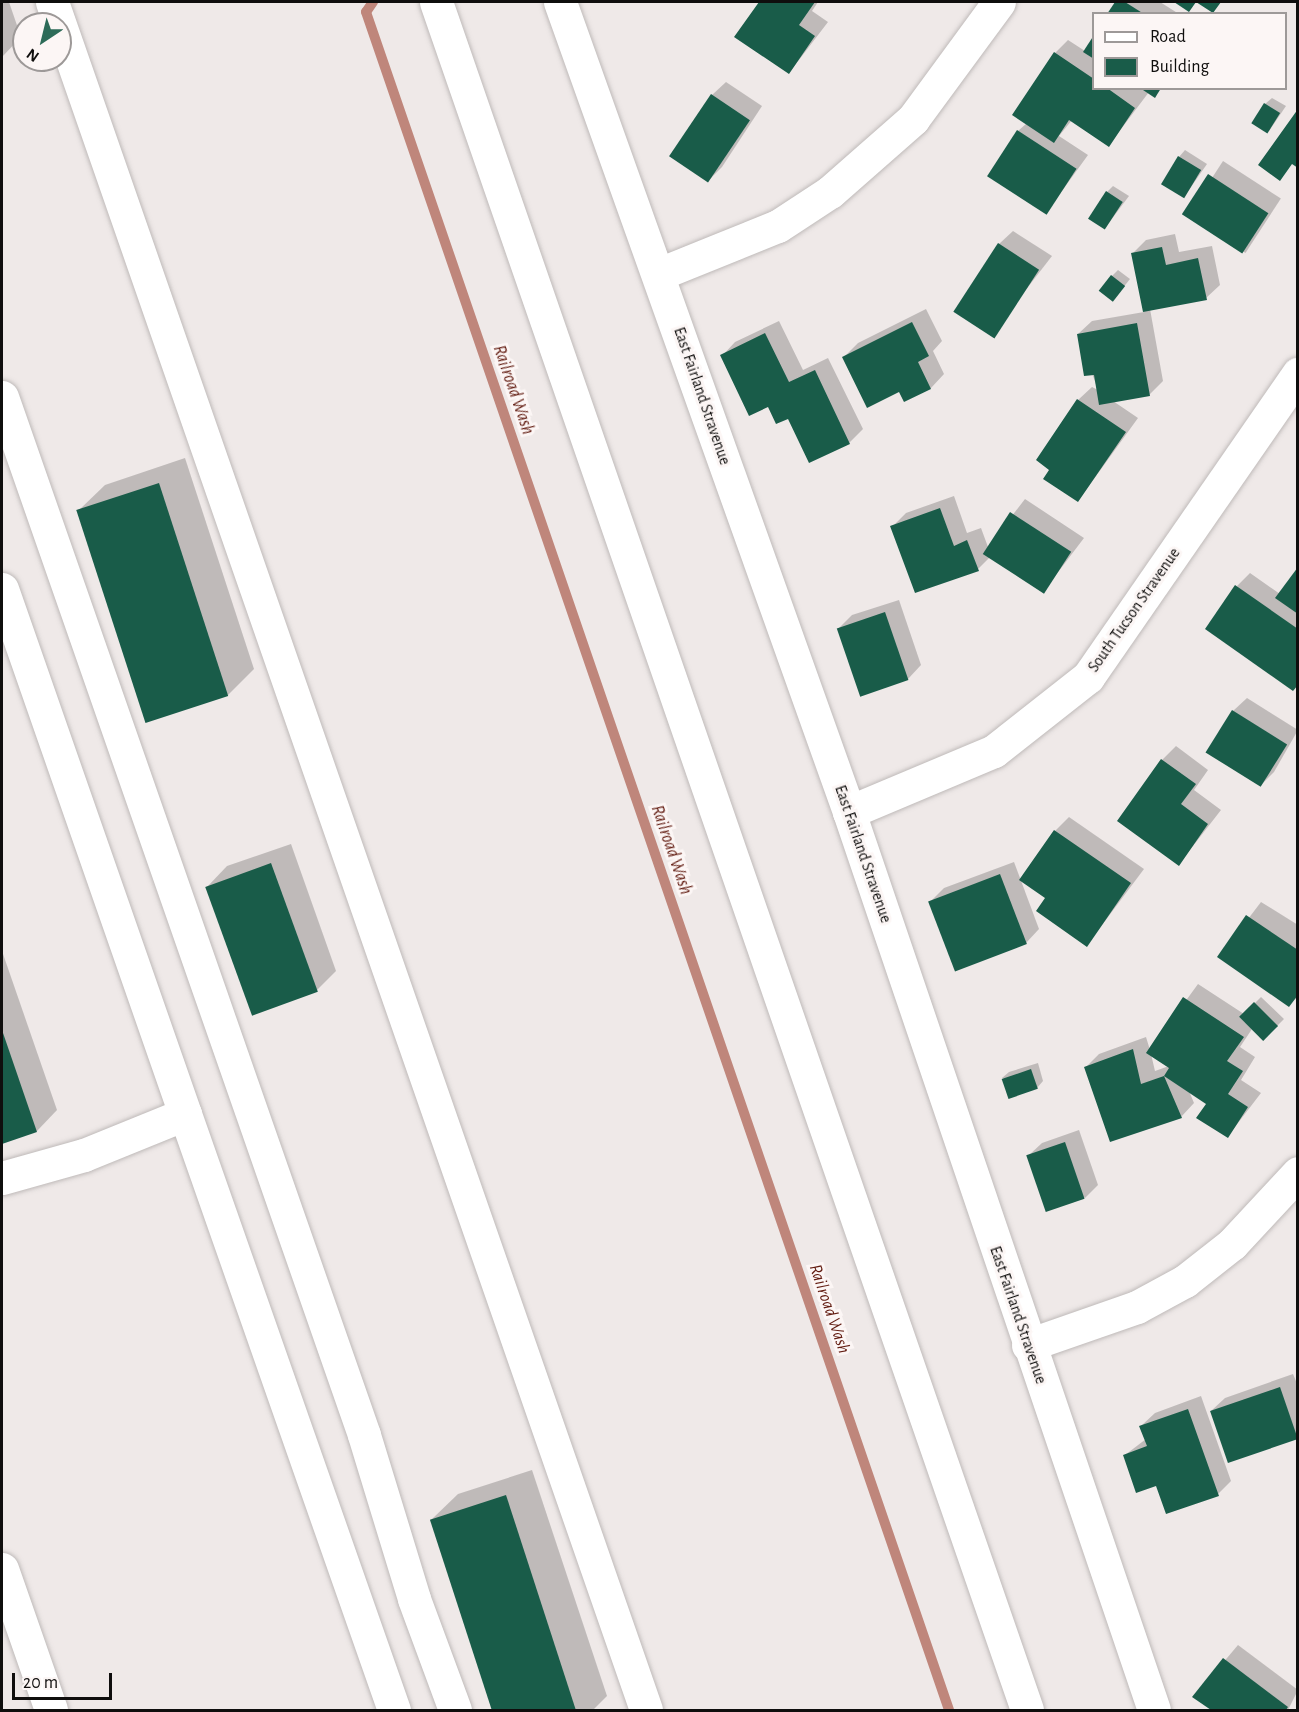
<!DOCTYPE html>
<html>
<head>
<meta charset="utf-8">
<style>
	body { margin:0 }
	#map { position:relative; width:1299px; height:1712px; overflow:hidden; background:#efe9e8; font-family:"Alegreya Sans",sans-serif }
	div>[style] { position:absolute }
	.shadow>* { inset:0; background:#0003; transform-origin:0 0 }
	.stream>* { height:10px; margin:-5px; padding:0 5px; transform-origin:5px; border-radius:5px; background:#bf867b }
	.building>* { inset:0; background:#195c49; transform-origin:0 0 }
	.roads { filter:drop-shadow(0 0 2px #bfbab9) drop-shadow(0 0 2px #bfbab9) }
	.minor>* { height:33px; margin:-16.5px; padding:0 16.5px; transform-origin:16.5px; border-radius:16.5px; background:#fff }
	span { translate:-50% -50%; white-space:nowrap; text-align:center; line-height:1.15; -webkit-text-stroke:6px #fcf6f5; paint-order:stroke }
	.street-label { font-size:16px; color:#0f0e0d }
	.water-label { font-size:18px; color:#611b10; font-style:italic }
	.frame { position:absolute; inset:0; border:3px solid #0f0e0d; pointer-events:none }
	.legend { position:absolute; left:1092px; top:12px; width:195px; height:78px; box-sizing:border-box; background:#fcf6f5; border:2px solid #9d9998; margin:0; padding:8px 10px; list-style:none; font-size:18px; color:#0f0e0d }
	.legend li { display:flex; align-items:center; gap:12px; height:30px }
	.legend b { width:30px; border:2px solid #9d9998 }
	.north { position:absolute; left:12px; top:12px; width:60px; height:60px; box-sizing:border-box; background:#fcf6f5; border:2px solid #9d9998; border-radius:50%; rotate:215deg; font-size:16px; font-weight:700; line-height:24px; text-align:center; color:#0f0e0d }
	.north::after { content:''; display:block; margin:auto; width:21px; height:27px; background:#2d6b58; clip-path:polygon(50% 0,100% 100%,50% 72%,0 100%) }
	.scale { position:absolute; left:12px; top:1673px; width:100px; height:27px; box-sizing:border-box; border:3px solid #0f0e0d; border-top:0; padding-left:8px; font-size:18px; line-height:21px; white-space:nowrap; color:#0f0e0d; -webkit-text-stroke:4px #fcf6f5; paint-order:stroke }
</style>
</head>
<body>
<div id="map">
	<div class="shadow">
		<div style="clip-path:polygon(2px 2px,9px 2px,21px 37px,2px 57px)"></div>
		<div style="clip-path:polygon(761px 2px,818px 2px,812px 11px,828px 22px,789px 73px,737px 37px)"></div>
		<div style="clip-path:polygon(1117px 2px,1160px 2px,1179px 14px,1109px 14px)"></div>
		<div style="clip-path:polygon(1094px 38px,1094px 88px,1162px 88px,1155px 96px,1149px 92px,1109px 145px,1072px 120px,1059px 136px,1088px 155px,1046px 213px,1018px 131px,1027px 123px,1055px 53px,1068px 40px,1085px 51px)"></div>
		<div style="clip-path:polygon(726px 82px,762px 106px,722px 167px,708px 181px,712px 95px)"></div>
		<div style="clip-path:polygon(1272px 98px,1286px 106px,1269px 131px,1265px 104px)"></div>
		<div style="clip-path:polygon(1185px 150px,1207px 164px,1184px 197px,1179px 157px)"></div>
		<div style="left:1223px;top:161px;width:69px;height:65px;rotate:33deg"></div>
		<div style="clip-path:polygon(1113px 186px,1129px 196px,1105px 228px,1107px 192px)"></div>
		<div style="clip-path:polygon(1013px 231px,1052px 256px,990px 336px,999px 244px)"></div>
		<div style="clip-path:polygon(1175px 234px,1179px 252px,1212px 246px,1220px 285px,1206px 298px,1150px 309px,1163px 381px,1149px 395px,1113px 401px,1138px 418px,1078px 501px,1078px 400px,1092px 387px,1098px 390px,1078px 334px,1092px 321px,1144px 312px,1132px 254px,1146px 240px)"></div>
		<div style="clip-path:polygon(1118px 270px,1130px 279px,1114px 299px,1112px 276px)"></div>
		<div style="clip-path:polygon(926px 309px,942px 341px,933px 351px,944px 374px,931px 388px,905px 400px,900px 390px,844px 357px,858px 343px)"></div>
		<div style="clip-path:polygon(779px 321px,803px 370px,828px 358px,863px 429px,849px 443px,788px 417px,722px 356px,735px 342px)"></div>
		<div style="clip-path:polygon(185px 458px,254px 669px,228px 695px,78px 511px,105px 485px)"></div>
		<div style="clip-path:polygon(954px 496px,967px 533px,981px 528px,988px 547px,1025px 499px,1084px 538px,1043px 592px,990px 557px,978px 569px,892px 527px,906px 513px)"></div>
		<div style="clip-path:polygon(1298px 569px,1298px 684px,1237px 586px,1250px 573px,1280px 594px)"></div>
		<div style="clip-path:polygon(899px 600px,921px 665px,908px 679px,838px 629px,852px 615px)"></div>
		<div style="clip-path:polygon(1247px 698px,1298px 730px,1274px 772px,1261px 785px,1233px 711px)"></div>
		<div style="clip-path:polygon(1176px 746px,1208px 770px,1194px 790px,1221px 810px,1179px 864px,1162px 760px)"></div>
		<div style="clip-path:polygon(1069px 817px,1144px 869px,1087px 945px,1047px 897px,1055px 831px)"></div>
		<div style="clip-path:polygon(291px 844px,336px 971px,316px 991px,207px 887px,227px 866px)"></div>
		<div style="clip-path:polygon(1014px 862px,1039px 929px,1026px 943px,930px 902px,944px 888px)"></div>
		<div style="clip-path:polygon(1261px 902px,1298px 925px,1298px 996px,1289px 1005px,1219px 957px)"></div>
		<div style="clip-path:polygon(2px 951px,57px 1110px,37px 1131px,2px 1143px)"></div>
		<div style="clip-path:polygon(evenodd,1198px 984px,1244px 1014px,1261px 997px,1284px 1019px,1263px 1040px,1252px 1029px,1240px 1047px,1255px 1057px,1241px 1080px,1261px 1093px,1228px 1136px,1208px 1103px,1189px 1091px,1194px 1103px,1181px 1117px,1086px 1067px,1099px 1054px,1146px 1037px,1150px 1050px,1198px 984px,1151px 1054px,1169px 1066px,1155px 1071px,1151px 1054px)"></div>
		<div style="clip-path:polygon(1038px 1063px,1043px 1081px,1037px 1088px,1002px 1078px,1009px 1072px)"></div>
		<div style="clip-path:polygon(1079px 1130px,1098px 1185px,1085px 1198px,1028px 1156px,1042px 1143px)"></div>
		<div style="clip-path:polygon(1293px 1374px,1298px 1386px,1297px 1437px,1229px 1461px,1211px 1411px,1225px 1398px)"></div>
		<div style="clip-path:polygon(1201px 1396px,1231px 1481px,1218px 1494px,1157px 1484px,1125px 1455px,1146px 1439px,1141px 1426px,1155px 1413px)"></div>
		<div style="clip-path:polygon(532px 1470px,607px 1696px,593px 1710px,494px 1710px,431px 1520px,458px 1494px)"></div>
		<div style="clip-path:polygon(1238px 1645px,1298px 1690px,1288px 1710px,1214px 1710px,1194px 1697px)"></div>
	</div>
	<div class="stream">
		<div style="left:373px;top:2px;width:12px;rotate:125deg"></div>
		<div style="left:366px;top:12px;width:1795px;rotate:71.05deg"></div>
	</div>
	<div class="building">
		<div style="clip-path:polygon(759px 2px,815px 2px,799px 25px,815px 36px,789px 74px,734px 37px)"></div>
		<div style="clip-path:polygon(1115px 2px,1125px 2px,1144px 14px,1107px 14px)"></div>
		<div style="clip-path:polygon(1174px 2px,1221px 2px,1213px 13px,1196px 2px,1189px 12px)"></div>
		<div style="clip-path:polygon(1094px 35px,1094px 59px,1083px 52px)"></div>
		<div style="clip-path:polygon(1054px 52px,1094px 79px,1094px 88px,1107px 88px,1135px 108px,1109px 147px,1069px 120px,1054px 143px,1012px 115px)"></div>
		<div style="clip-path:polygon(1140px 88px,1161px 88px,1155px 98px)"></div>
		<div style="left:711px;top:94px;width:47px;height:75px;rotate:34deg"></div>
		<div style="left:1264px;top:103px;width:19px;height:24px;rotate:32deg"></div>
		<div style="clip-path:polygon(1298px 109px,1298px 168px,1292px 164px,1280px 181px,1258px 165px)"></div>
		<div style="left:1017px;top:130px;width:71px;height:55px;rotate:33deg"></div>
		<div style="left:1178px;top:156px;width:27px;height:33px;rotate:31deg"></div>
		<div style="left:1208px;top:174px;width:72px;height:48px;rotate:33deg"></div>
		<div style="left:1106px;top:191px;width:20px;height:33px;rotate:33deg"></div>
		<div style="left:998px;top:243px;width:49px;height:82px;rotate:33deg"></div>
		<div style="clip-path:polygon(1162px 247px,1166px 265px,1198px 258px,1207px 300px,1143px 312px,1131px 253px)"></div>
		<div style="left:1111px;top:275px;width:18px;height:20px;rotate:38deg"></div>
		<div style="clip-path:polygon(912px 322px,929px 356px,918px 362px,931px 389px,904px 402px,899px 392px,867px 408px,842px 357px)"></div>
		<div style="clip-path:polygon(1137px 323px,1150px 396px,1099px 405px,1094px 375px,1084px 376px,1077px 334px)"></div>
		<div style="clip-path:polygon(765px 333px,789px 382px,815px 370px,850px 444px,809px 463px,788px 419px,776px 424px,768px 407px,749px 416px,720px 355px)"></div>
		<div style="clip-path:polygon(1077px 399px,1126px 432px,1078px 502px,1043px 479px,1049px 470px,1036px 460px)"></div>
		<div style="left:159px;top:483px;width:224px;height:87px;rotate:72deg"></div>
		<div style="clip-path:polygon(940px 508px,954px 546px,967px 540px,979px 571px,915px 593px,890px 526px)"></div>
		<div style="left:1010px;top:512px;width:73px;height:50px;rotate:33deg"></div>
		<div style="clip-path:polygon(1298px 567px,1298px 614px,1275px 598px)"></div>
		<div style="clip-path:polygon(1235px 585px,1298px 629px,1298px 685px,1293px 691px,1205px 629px)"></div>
		<div style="left:885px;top:612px;width:72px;height:51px;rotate:71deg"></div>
		<div style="left:1232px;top:710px;width:65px;height:50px;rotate:32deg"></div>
		<div style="clip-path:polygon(1161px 759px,1196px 784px,1181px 804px,1208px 824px,1179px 866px,1117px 821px)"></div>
		<div style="clip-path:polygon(1054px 830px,1131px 883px,1087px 947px,1036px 911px,1045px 898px,1019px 880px)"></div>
		<div style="left:271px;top:863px;width:137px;height:70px;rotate:70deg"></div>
		<div style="left:1000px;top:874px;width:75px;height:77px;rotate:69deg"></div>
		<div style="clip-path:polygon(1246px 915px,1298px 950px,1298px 995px,1289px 1007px,1217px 957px)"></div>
		<div style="clip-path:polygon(1183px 997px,1244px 1037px,1227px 1061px,1243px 1071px,1228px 1094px,1248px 1107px,1228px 1138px,1196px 1118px,1206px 1104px,1164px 1076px,1182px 1118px,1110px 1142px,1084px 1067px,1133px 1049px,1141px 1084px,1164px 1076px,1169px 1068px,1146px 1053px)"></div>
		<div style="left:1254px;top:1002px;width:34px;height:21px;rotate:45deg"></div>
		<div style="clip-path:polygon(2px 1030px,37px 1132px,2px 1144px)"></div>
		<div style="left:1031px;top:1069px;width:21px;height:31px;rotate:71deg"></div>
		<div style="left:1065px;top:1142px;width:60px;height:41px;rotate:71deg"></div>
		<div style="left:1280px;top:1387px;width:55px;height:74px;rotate:71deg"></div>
		<div style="clip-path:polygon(1188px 1409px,1219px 1496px,1166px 1514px,1156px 1486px,1136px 1493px,1123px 1455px,1147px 1446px,1139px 1426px)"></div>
		<div style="left:506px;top:1495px;width:226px;height:80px;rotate:72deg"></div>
		<div style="clip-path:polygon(1223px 1658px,1288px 1707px,1286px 1710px,1211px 1710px,1192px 1697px)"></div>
	</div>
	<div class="roads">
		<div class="minor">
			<div style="left:52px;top:2px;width:1808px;rotate:70.82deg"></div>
			<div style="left:436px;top:2px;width:1807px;rotate:70.91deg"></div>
			<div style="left:560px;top:2px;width:860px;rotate:70.36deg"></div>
			<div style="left:849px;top:812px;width:948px;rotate:71.24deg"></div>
			<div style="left:659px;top:274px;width:128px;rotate:-22deg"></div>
			<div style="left:778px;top:226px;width:62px;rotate:-33.2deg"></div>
			<div style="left:830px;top:192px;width:111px;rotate:-41.3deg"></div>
			<div style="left:913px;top:119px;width:145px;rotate:-53.7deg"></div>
			<div style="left:2px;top:397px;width:1099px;rotate:70.77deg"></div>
			<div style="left:364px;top:1435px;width:171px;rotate:73deg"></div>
			<div style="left:414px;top:1599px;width:118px;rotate:69.7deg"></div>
			<div style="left:2px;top:589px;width:556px;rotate:70.78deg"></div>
			<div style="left:849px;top:812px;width:157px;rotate:-22.8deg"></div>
			<div style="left:994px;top:751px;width:120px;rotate:-38.2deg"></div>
			<div style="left:1088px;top:677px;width:369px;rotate:-55.3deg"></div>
			<div style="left:2px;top:1178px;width:85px;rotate:-15.7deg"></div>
			<div style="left:84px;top:1155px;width:109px;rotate:-22.1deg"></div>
			<div style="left:185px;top:1114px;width:632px;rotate:70.68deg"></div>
			<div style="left:1028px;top:1345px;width:115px;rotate:-19.2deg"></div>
			<div style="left:1137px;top:1307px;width:55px;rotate:-28.4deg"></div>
			<div style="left:1185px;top:1281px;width:60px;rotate:-38.2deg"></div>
			<div style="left:1232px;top:1244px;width:97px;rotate:-47.1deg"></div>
			<div style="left:2px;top:1569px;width:149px;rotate:70.8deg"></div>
		</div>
	</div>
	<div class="street-label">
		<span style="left:702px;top:396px;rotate:71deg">East Fairland Stravenue</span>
		<span style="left:1134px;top:610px;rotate:-55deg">South Tucson Stravenue</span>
		<span style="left:863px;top:854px;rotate:71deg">East Fairland Stravenue</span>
		<span style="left:1018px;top:1315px;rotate:71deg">East Fairland Stravenue</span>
	</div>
	<div class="water-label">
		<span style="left:513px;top:390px;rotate:71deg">Railroad Wash</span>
		<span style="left:671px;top:850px;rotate:71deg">Railroad Wash</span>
		<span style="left:829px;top:1309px;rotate:71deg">Railroad Wash</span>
	</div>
	<div class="frame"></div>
	<ul class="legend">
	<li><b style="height:8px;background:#fff"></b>Road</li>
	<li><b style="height:16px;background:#195c49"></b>Building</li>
	</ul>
	<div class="north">N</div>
	<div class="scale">20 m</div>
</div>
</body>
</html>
